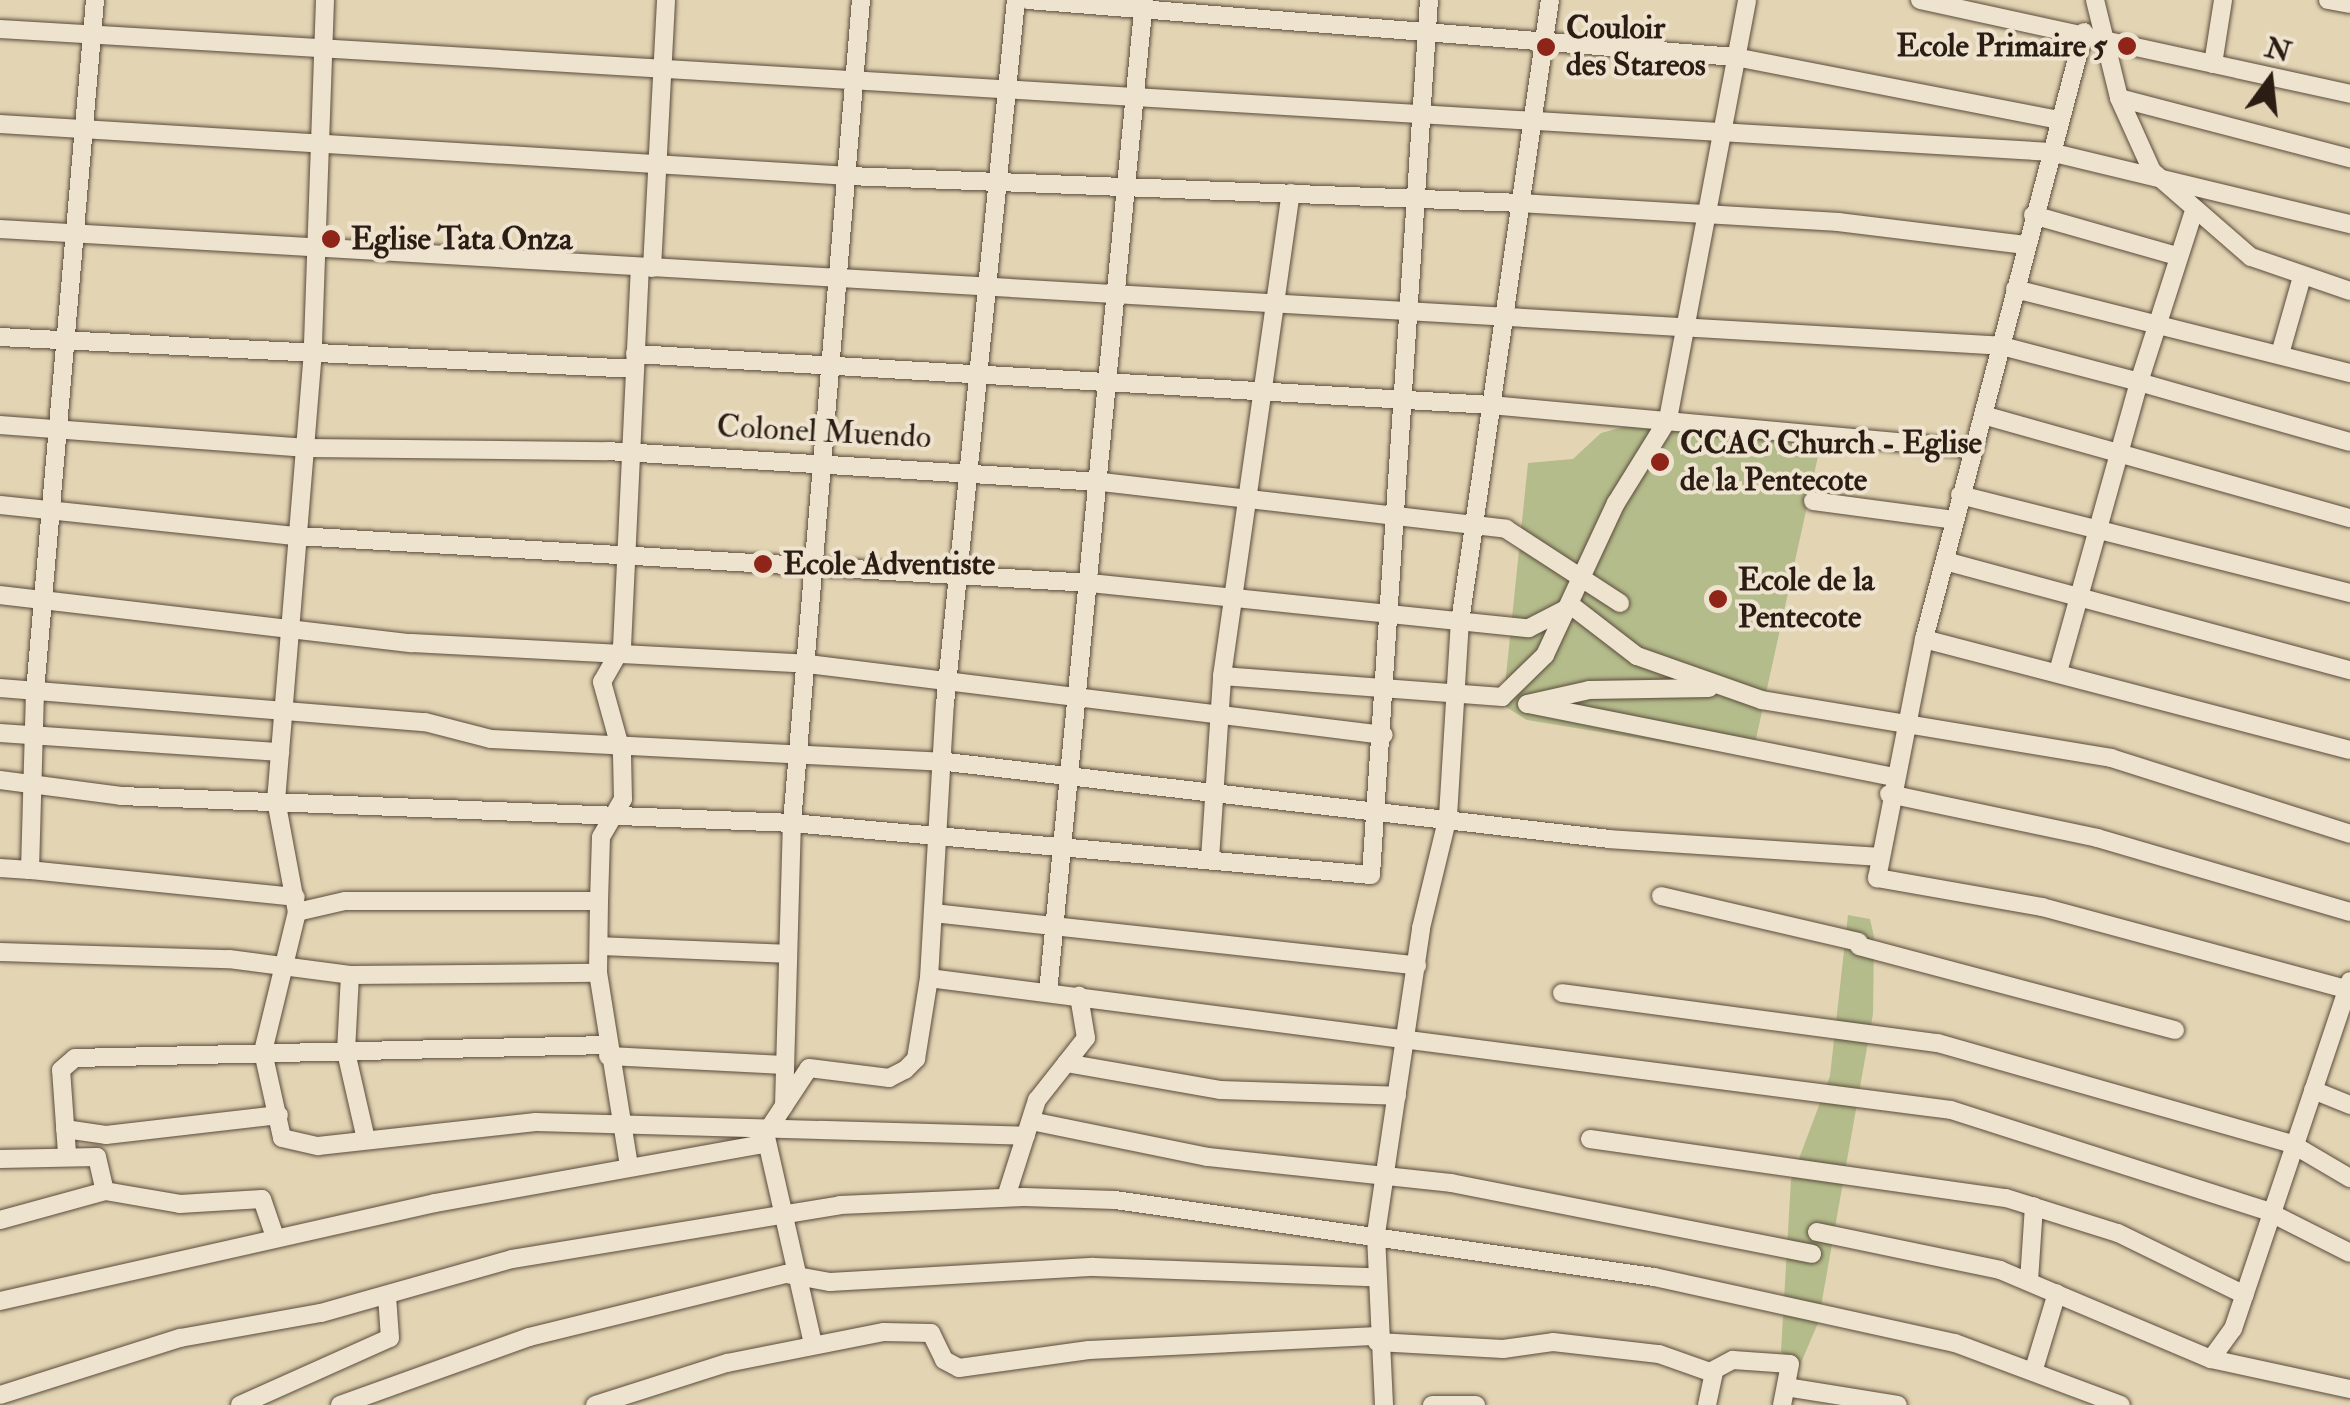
<!DOCTYPE html>
<html>
<head>
<meta charset="utf-8">
<style>
	body { margin:0 }
	#map { position:relative; width:2350px; height:1405px; overflow:hidden; background:#e3d4b3; font-family:"IM FELL Double Pica",serif }
	div>[style] { position:absolute }
	.green>* { inset:0; background:#b5bc8b }
	.roads { filter:drop-shadow(0 0 2px #594b3c) drop-shadow(0 0 2px #594b3c) }
	.minor>* { height:18px; margin:-9px; padding:0 9px; transform-origin:9px; border-radius:9px; background:#ede3ce }
	.dots>* { width:28px; height:28px; translate:-50% -50%; box-sizing:border-box; border:5px solid #ede3ce; border-radius:50% }
	span { translate:-50% -50%; white-space:nowrap; text-align:center; line-height:1.15; -webkit-text-stroke:8px #ede3ce; paint-order:stroke }
	.poi-label { font-size:32px; color:#2b1d14; font-weight:700 }
	.left { translate:0 -50%; text-align:left }
	.right { translate:-100% -50%; text-align:right }
	.street-label { font-size:32px; color:#2b1d14 }
	.north { position:absolute; left:2220px; top:30px; width:100px; height:100px; -webkit-text-stroke:8px #ede3ce; paint-order:stroke; rotate:15deg; font-size:28px; font-weight:700; line-height:40px; text-align:center; color:#2b1d14 }
	.north::after { content:''; display:block; margin:auto; width:35px; height:45px; background:#2b1d14; clip-path:polygon(50% 0,100% 100%,50% 72%,0 100%) }
</style>
</head>
<body>
<div id="map">
	<div class="green">
		<div style="clip-path:polygon(1639px 423px,1822px 438px,1752px 757px,1527px 720px,1503px 705px,1528px 463px,1573px 459px,1601px 433px)"></div>
		<div style="clip-path:polygon(1848px 915px,1870px 919px,1874px 937px,1873px 1014px,1818px 1323px,1798px 1370px,1781px 1351px,1791px 1180px,1830px 1076px)"></div>
	</div>
	<div class="roads">
		<div class="minor">
			<div style="left:95px;top:0;width:694px;rotate:94.96deg"></div>
			<div style="left:35px;top:691px;width:179px;rotate:91.6deg"></div>
			<div style="left:30px;top:870px;width:267px;rotate:5.8deg"></div>
			<div style="left:325px;top:0;width:351px;rotate:92deg"></div>
			<div style="left:313px;top:351px;width:451px;rotate:94.7deg"></div>
			<div style="left:276px;top:800px;width:114px;rotate:79.4deg"></div>
			<div style="left:297px;top:912px;width:144px;rotate:103.7deg"></div>
			<div style="left:263px;top:1052px;width:88px;rotate:77.5deg"></div>
			<div style="left:282px;top:1138px;width:37px;rotate:13deg"></div>
			<div style="left:318px;top:1146px;width:219px;rotate:-6.3deg"></div>
			<div style="left:536px;top:1122px;width:490px;rotate:1.6deg"></div>
			<div style="left:1028px;top:0;width:709px;rotate:4.61deg"></div>
			<div style="left:1735px;top:57px;width:330px;rotate:11deg"></div>
			<div style="left:1920px;top:0;width:440px;rotate:12.3deg"></div>
			<div style="left:2095px;top:0;width:101px;rotate:76.2deg"></div>
			<div style="left:2119px;top:98px;width:80px;rotate:65.7deg"></div>
			<div style="left:2152px;top:171px;width:131px;rotate:41deg"></div>
			<div style="left:2251px;top:257px;width:105px;rotate:19deg"></div>
			<div style="left:2328px;top:0;width:22px;rotate:10deg"></div>
			<div style="left:0;top:29px;width:2054px;rotate:3.43deg"></div>
			<div style="left:2050px;top:152px;width:309px;rotate:13.5deg"></div>
			<div style="left:2084px;top:32px;width:628px;rotate:104.77deg"></div>
			<div style="left:1924px;top:639px;width:244px;rotate:101.1deg"></div>
			<div style="left:1877px;top:878px;width:168px;rotate:10deg"></div>
			<div style="left:2042px;top:907px;width:319px;rotate:15.1deg"></div>
			<div style="left:2213px;top:64px;width:65px;rotate:-81.1deg"></div>
			<div style="left:2119px;top:98px;width:239px;rotate:14.6deg"></div>
			<div style="left:0;top:124px;width:851px;rotate:3.5deg"></div>
			<div style="left:849px;top:176px;width:672px;rotate:2.3deg"></div>
			<div style="left:1520px;top:203px;width:319px;rotate:3.4deg"></div>
			<div style="left:1838px;top:222px;width:189px;rotate:7deg"></div>
			<div style="left:2193px;top:214px;width:176px;rotate:107.8deg"></div>
			<div style="left:2139px;top:382px;width:219px;rotate:15.9deg"></div>
			<div style="left:2033px;top:215px;width:150px;rotate:15.9deg"></div>
			<div style="left:0;top:229px;width:2005px;rotate:3.34deg"></div>
			<div style="left:2002px;top:346px;width:142px;rotate:14.7deg"></div>
			<div style="left:2139px;top:382px;width:302px;rotate:105.6deg"></div>
			<div style="left:652px;top:268px;width:268px;rotate:-87deg"></div>
			<div style="left:2015px;top:289px;width:345px;rotate:14.1deg"></div>
			<div style="left:0;top:337px;width:636px;rotate:2.88deg"></div>
			<div style="left:635px;top:354px;width:858px;rotate:3.41deg"></div>
			<div style="left:1491px;top:405px;width:484px;rotate:5.2deg"></div>
			<div style="left:2280px;top:354px;width:80px;rotate:-74.1deg"></div>
			<div style="left:1983px;top:415px;width:381px;rotate:15.7deg"></div>
			<div style="left:0;top:425px;width:308px;rotate:4.3deg"></div>
			<div style="left:307px;top:448px;width:300px;rotate:0.6deg"></div>
			<div style="left:607px;top:451px;width:496px;rotate:3.6deg"></div>
			<div style="left:1102px;top:482px;width:407px;rotate:6.6deg"></div>
			<div style="left:1506px;top:529px;width:136px;rotate:33deg"></div>
			<div style="left:1960px;top:495px;width:402px;rotate:14.1deg"></div>
			<div style="left:1813px;top:501px;width:143px;rotate:7.6deg"></div>
			<div style="left:0;top:505px;width:299px;rotate:6deg"></div>
			<div style="left:297px;top:536px;width:794px;rotate:3.39deg"></div>
			<div style="left:1090px;top:583px;width:441px;rotate:5.9deg"></div>
			<div style="left:1529px;top:628px;width:48px;rotate:-27.1deg"></div>
			<div style="left:1572px;top:606px;width:82px;rotate:37.6deg"></div>
			<div style="left:1637px;top:656px;width:133px;rotate:19.4deg"></div>
			<div style="left:1762px;top:700px;width:354px;rotate:9.4deg"></div>
			<div style="left:2111px;top:758px;width:251px;rotate:17.6deg"></div>
			<div style="left:1945px;top:561px;width:419px;rotate:15.1deg"></div>
			<div style="left:0;top:595px;width:414px;rotate:6.7deg"></div>
			<div style="left:411px;top:643px;width:398px;rotate:3deg"></div>
			<div style="left:808px;top:664px;width:580px;rotate:7.03deg"></div>
			<div style="left:1924px;top:639px;width:440px;rotate:14.6deg"></div>
			<div style="left:1222px;top:676px;width:281px;rotate:4.3deg"></div>
			<div style="left:1502px;top:697px;width:60px;rotate:-44.3deg"></div>
			<div style="left:1545px;top:655px;width:168px;rotate:-65deg"></div>
			<div style="left:1616px;top:503px;width:99px;rotate:-58.2deg"></div>
			<div style="left:1668px;top:419px;width:426px;rotate:-79.3deg"></div>
			<div style="left:0;top:688px;width:426px;rotate:4.6deg"></div>
			<div style="left:425px;top:722px;width:68px;rotate:14.4deg"></div>
			<div style="left:491px;top:739px;width:457px;rotate:2.9deg"></div>
			<div style="left:947px;top:762px;width:666px;rotate:6.63deg"></div>
			<div style="left:1609px;top:839px;width:271px;rotate:3.8deg"></div>
			<div style="left:1527px;top:704px;width:64px;rotate:-12.7deg"></div>
			<div style="left:1589px;top:690px;width:120px;rotate:-1deg"></div>
			<div style="left:1528px;top:704px;width:371px;rotate:11.3deg"></div>
			<div style="left:0;top:733px;width:281px;rotate:3.9deg"></div>
			<div style="left:0;top:780px;width:122px;rotate:7.5deg"></div>
			<div style="left:121px;top:796px;width:672px;rotate:2.3deg"></div>
			<div style="left:792px;top:823px;width:581px;rotate:5.13deg"></div>
			<div style="left:1371px;top:875px;width:877px;rotate:-86.21deg"></div>
			<div style="left:1889px;top:794px;width:213px;rotate:11.9deg"></div>
			<div style="left:2097px;top:838px;width:264px;rotate:16.3deg"></div>
			<div style="left:1210px;top:859px;width:183px;rotate:-86.2deg"></div>
			<div style="left:1222px;top:676px;width:488px;rotate:-81.9deg"></div>
			<div style="left:0;top:868px;width:30px;rotate:4deg"></div>
			<div style="left:1661px;top:896px;width:203px;rotate:13.1deg"></div>
			<div style="left:297px;top:912px;width:49px;rotate:-12.9deg"></div>
			<div style="left:345px;top:901px;width:254px"></div>
			<div style="left:933px;top:913px;width:487px;rotate:6.2deg"></div>
			<div style="left:599px;top:946px;width:189px;rotate:2.4deg"></div>
			<div style="left:1859px;top:946px;width:327px;rotate:14.9deg"></div>
			<div style="left:0;top:952px;width:229px;rotate:1.8deg"></div>
			<div style="left:229px;top:959px;width:122px;rotate:7.5deg"></div>
			<div style="left:350px;top:975px;width:248px;rotate:-0.5deg"></div>
			<div style="left:350px;top:975px;width:77px;rotate:93deg"></div>
			<div style="left:346px;top:1052px;width:89px;rotate:77.1deg"></div>
			<div style="left:929px;top:978px;width:274px;rotate:-86.7deg"></div>
			<div style="left:945px;top:704px;width:708px;rotate:-84.24deg"></div>
			<div style="left:1048px;top:992px;width:997px;rotate:-84.47deg"></div>
			<div style="left:1562px;top:993px;width:379px;rotate:7.6deg"></div>
			<div style="left:1938px;top:1043px;width:368px;rotate:15.9deg"></div>
			<div style="left:2292px;top:1144px;width:67px;rotate:30.4deg"></div>
			<div style="left:608px;top:1056px;width:177px;rotate:2.9deg"></div>
			<div style="left:1066px;top:1063px;width:156px;rotate:9.9deg"></div>
			<div style="left:1220px;top:1090px;width:177px;rotate:1.9deg"></div>
			<div style="left:2313px;top:1090px;width:40px;rotate:22deg"></div>
			<div style="left:784px;top:1106px;width:283px;rotate:-88.4deg"></div>
			<div style="left:792px;top:823px;width:826px;rotate:-85.21deg"></div>
			<div style="left:1031px;top:1121px;width:181px;rotate:11.5deg"></div>
			<div style="left:1208px;top:1157px;width:244px;rotate:6.1deg"></div>
			<div style="left:1451px;top:1183px;width:368px;rotate:11.1deg"></div>
			<div style="left:65px;top:1129px;width:41px;rotate:8.3deg"></div>
			<div style="left:106px;top:1135px;width:174px;rotate:-6.6deg"></div>
			<div style="left:766px;top:1137px;width:212px;rotate:77.2deg"></div>
			<div style="left:1590px;top:1139px;width:420px;rotate:8.1deg"></div>
			<div style="left:2006px;top:1198px;width:117px;rotate:17.4deg"></div>
			<div style="left:2118px;top:1233px;width:141px;rotate:26deg"></div>
			<div style="left:67px;top:1153px;width:83px;rotate:-94.1deg"></div>
			<div style="left:61px;top:1070px;width:18px;rotate:-41deg"></div>
			<div style="left:75px;top:1058px;width:531px;rotate:-1.4deg"></div>
			<div style="left:0;top:1159px;width:97px;rotate:-1.2deg"></div>
			<div style="left:97px;top:1157px;width:35px;rotate:77deg"></div>
			<div style="left:629px;top:1166px;width:195px;rotate:-99.1deg"></div>
			<div style="left:598px;top:973px;width:72px;rotate:-89.2deg"></div>
			<div style="left:599px;top:901px;width:64px;rotate:-88.2deg"></div>
			<div style="left:601px;top:837px;width:44px;rotate:-59.9deg"></div>
			<div style="left:623px;top:799px;width:45px;rotate:-91.3deg"></div>
			<div style="left:622px;top:754px;width:75px;rotate:-105.5deg"></div>
			<div style="left:602px;top:682px;width:40px;rotate:-60.3deg"></div>
			<div style="left:622px;top:647px;width:379px;rotate:-87.3deg"></div>
			<div style="left:1006px;top:1197px;width:102px;rotate:-72.3deg"></div>
			<div style="left:1037px;top:1100px;width:79px;rotate:-51.7deg"></div>
			<div style="left:1086px;top:1038px;width:43px;rotate:-99.5deg"></div>
			<div style="left:0;top:1220px;width:109px;rotate:-15.4deg"></div>
			<div style="left:105px;top:1191px;width:76px;rotate:9.8deg"></div>
			<div style="left:180px;top:1204px;width:82px;rotate:-3.5deg"></div>
			<div style="left:262px;top:1199px;width:40px;rotate:71.1deg"></div>
			<div style="left:1817px;top:1232px;width:187px;rotate:11.7deg"></div>
			<div style="left:2000px;top:1270px;width:229px;rotate:22.9deg"></div>
			<div style="left:2211px;top:1359px;width:37px;rotate:-54deg"></div>
			<div style="left:2233px;top:1329px;width:367px;rotate:-71.4deg"></div>
			<div style="left:2029px;top:1281px;width:75px;rotate:-86.2deg"></div>
			<div style="left:0;top:1301px;width:446px;rotate:-12.7deg"></div>
			<div style="left:435px;top:1203px;width:328px;rotate:-10.2deg"></div>
			<div style="left:758px;top:1145px;width:92px;rotate:-56.5deg"></div>
			<div style="left:809px;top:1068px;width:81px;rotate:7.1deg"></div>
			<div style="left:889px;top:1078px;width:18px;rotate:-27deg"></div>
			<div style="left:905px;top:1070px;width:16px;rotate:-45deg"></div>
			<div style="left:916px;top:1059px;width:82px;rotate:-80.9deg"></div>
			<div style="left:929px;top:978px;width:1030px;rotate:7.36deg"></div>
			<div style="left:1951px;top:1110px;width:330px;rotate:17.7deg"></div>
			<div style="left:2265px;top:1210px;width:95px;rotate:26.8deg"></div>
			<div style="left:1377px;top:1342px;width:126px;rotate:3.2deg"></div>
			<div style="left:1503px;top:1349px;width:50px;rotate:-8deg"></div>
			<div style="left:1553px;top:1342px;width:107px;rotate:6.5deg"></div>
			<div style="left:1659px;top:1354px;width:54px;rotate:19.4deg"></div>
			<div style="left:1710px;top:1372px;width:26px;rotate:-28deg"></div>
			<div style="left:1733px;top:1360px;width:57px;rotate:4deg"></div>
			<div style="left:1790px;top:1364px;width:42px;rotate:101deg"></div>
			<div style="left:2211px;top:1359px;width:142px;rotate:12.2deg"></div>
			<div style="left:2034px;top:1369px;width:79px;rotate:-73.2deg"></div>
			<div style="left:1786px;top:1387px;width:113px;rotate:9.1deg"></div>
			<div style="left:0;top:1395px;width:189px;rotate:-17.6deg"></div>
			<div style="left:180px;top:1338px;width:143px;rotate:-10.1deg"></div>
			<div style="left:321px;top:1313px;width:198px;rotate:-15.8deg"></div>
			<div style="left:512px;top:1259px;width:332px;rotate:-9.3deg"></div>
			<div style="left:840px;top:1205px;width:184px;rotate:-2.5deg"></div>
			<div style="left:1024px;top:1197px;width:91px;rotate:1.9deg"></div>
			<div style="left:1115px;top:1200px;width:544px;rotate:8.13deg"></div>
			<div style="left:1654px;top:1277px;width:308px;rotate:12.4deg"></div>
			<div style="left:1955px;top:1343px;width:177px;rotate:20.5deg"></div>
			<div style="left:240px;top:1405px;width:164px;rotate:-24.1deg"></div>
			<div style="left:390px;top:1338px;width:42px;rotate:-94.1deg"></div>
			<div style="left:340px;top:1405px;width:201px;rotate:-19.8deg"></div>
			<div style="left:529px;top:1337px;width:265px;rotate:-13.8deg"></div>
			<div style="left:786px;top:1274px;width:45px;rotate:10.3deg"></div>
			<div style="left:830px;top:1282px;width:264px;rotate:-3.3deg"></div>
			<div style="left:1094px;top:1267px;width:279px;rotate:2.1deg"></div>
			<div style="left:595px;top:1405px;width:139px;rotate:-17.7deg"></div>
			<div style="left:727px;top:1363px;width:160px;rotate:-11.2deg"></div>
			<div style="left:884px;top:1332px;width:47px;rotate:1.2deg"></div>
			<div style="left:931px;top:1333px;width:30px;rotate:64deg"></div>
			<div style="left:944px;top:1360px;width:17px;rotate:28deg"></div>
			<div style="left:959px;top:1368px;width:131px;rotate:-7.9deg"></div>
			<div style="left:1089px;top:1350px;width:289px;rotate:-2.8deg"></div>
			<div style="left:1384px;top:1405px;width:171px;rotate:-92.7deg"></div>
			<div style="left:1376px;top:1234px;width:309px;rotate:-81.6deg"></div>
			<div style="left:1421px;top:928px;width:115px;rotate:-76.4deg"></div>
			<div style="left:1448px;top:816px;width:194px;rotate:-86.5deg"></div>
			<div style="left:1460px;top:622px;width:628px;rotate:-81.77deg"></div>
			<div style="left:1432px;top:1405px;width:44px"></div>
			<div style="left:1707px;top:1405px;width:35px;rotate:-78deg"></div>
		</div>
	</div>
	<div class="dots">
		<div style="left:2127px;top:46px;background:#8f2418"></div>
		<div style="left:1546px;top:47px;background:#8f2418"></div>
		<div style="left:331px;top:239px;background:#8f2418"></div>
		<div style="left:1660px;top:462px;background:#8f2418"></div>
		<div style="left:763px;top:564px;background:#8f2418"></div>
		<div style="left:1718px;top:599px;background:#8f2418"></div>
	</div>
	<div class="poi-label">
		<span class="left" style="left:1566px;top:47px">Couloir<br>des Stareos</span>
		<span class="right" style="left:2107px;top:46px">Ecole Primaire 5</span>
		<span class="left" style="left:351px;top:239px">Eglise Tata Onza</span>
		<span class="left" style="left:1680px;top:462px">CCAC Church - Eglise<br>de la Pentecote</span>
		<span class="left" style="left:783px;top:564px">Ecole Adventiste</span>
		<span class="left" style="left:1738px;top:599px">Ecole de la<br>Pentecote</span>
	</div>
	<div class="street-label">
		<span style="left:824px;top:432px;rotate:3deg">Colonel Muendo</span>
	</div>
	<div class="north">N</div>
</div>
</body>
</html>
